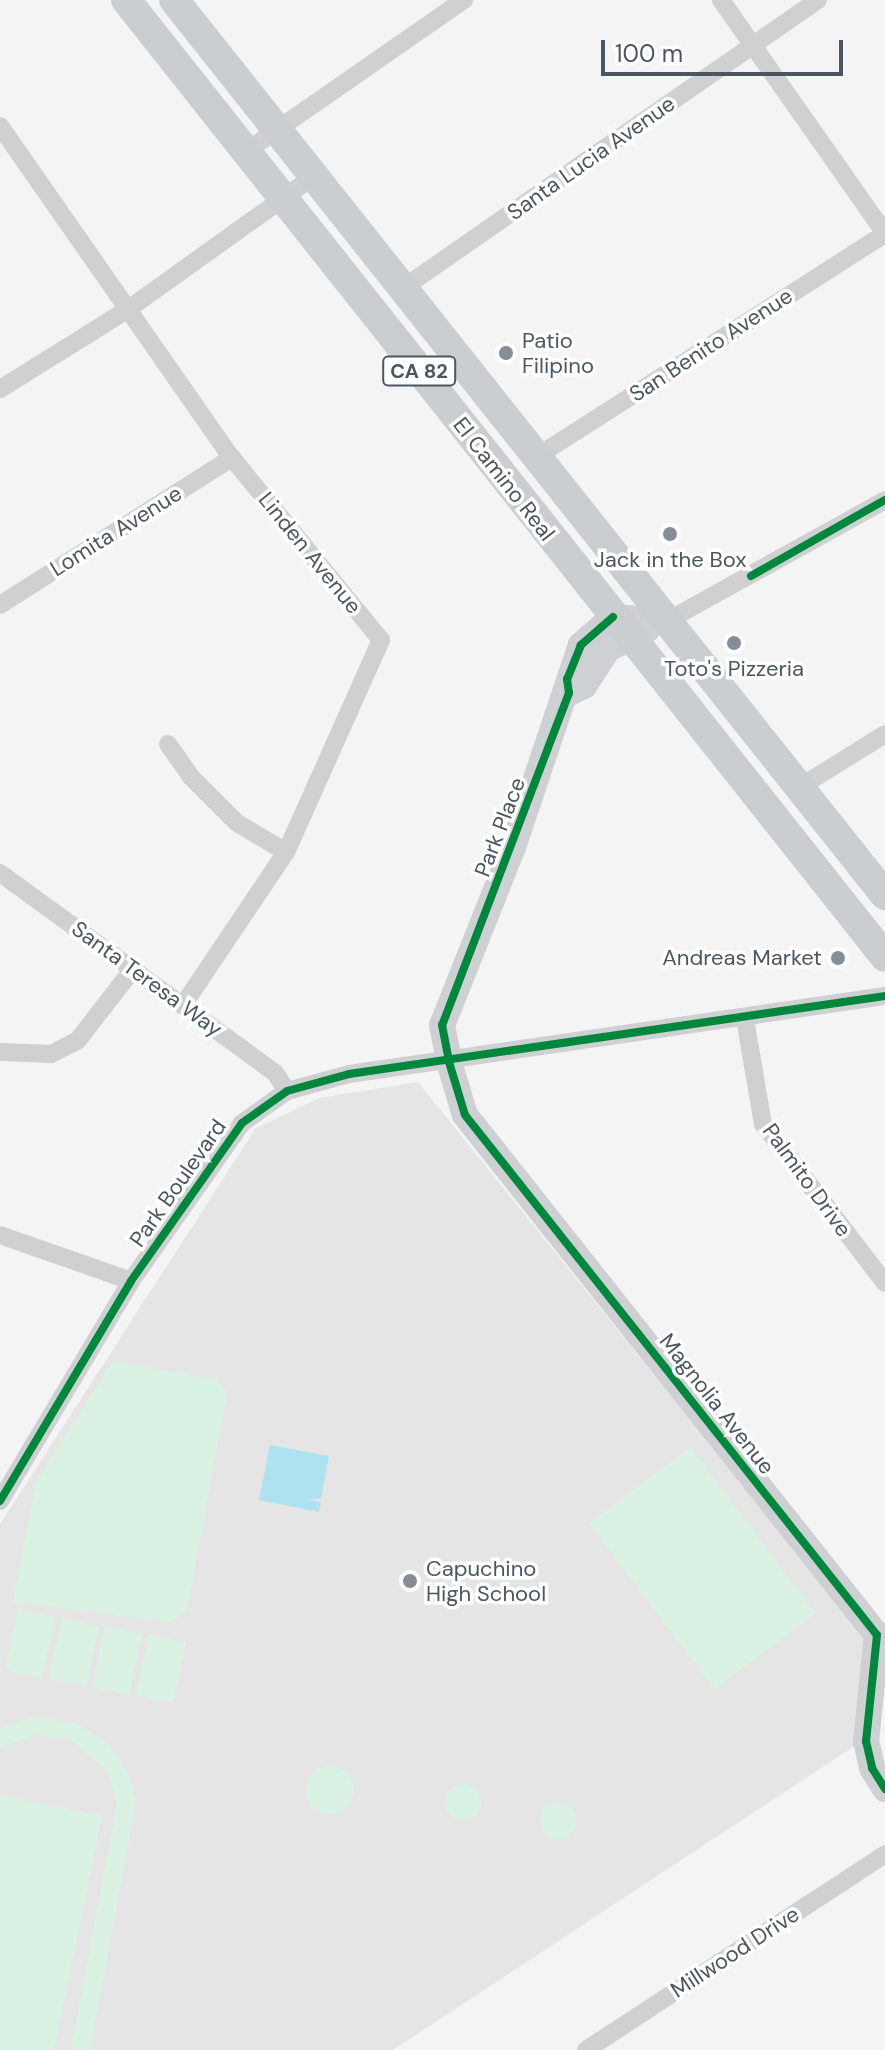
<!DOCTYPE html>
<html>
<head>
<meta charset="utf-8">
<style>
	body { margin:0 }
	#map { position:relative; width:885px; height:2050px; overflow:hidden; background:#f4f4f4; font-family:"DM Sans",sans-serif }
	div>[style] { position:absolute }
	.education>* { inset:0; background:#e6e5e6 }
	.green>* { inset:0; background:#d9f2e3; transform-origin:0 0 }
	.round { border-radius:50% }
	.water>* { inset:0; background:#aee2f0 }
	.minor>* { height:18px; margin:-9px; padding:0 9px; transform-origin:9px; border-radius:9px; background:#ced0d2 }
	.secondary>* { height:26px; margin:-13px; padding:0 13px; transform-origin:13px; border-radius:13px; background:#ced0d4 }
	.primary>* { height:30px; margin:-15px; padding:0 15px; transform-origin:15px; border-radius:15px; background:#caced1 }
	.cycleway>* { height:8px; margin:-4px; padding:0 4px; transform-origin:4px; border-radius:4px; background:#00873e }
	.dots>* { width:22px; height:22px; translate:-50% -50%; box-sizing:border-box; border:4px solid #fff; border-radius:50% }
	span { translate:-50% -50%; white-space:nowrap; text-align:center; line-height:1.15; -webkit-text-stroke:7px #fff; paint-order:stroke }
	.shield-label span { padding:2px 6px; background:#fff; border:2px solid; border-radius:6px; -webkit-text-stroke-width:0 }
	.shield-label { font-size:20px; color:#4a5661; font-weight:700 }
	.street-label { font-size:22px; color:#4a5661 }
	.poi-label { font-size:22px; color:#4a5661 }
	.left { translate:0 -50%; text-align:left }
	.right { translate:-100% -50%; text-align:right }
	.scale { position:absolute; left:601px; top:40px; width:242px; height:36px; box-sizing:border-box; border:4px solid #4a5661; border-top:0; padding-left:10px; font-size:24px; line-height:28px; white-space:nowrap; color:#4a5661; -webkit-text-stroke:6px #fff; paint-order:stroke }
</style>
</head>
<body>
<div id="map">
	<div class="education">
		<div style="clip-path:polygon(418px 1082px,865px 1637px,856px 1745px,393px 2050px,0 2050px,0 1524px,256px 1128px,319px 1098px)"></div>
	</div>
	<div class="green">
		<div style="clip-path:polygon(113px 1361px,218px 1380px,227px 1394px,187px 1610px,171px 1622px,13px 1602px,36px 1482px)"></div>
		<div style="left:690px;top:1447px;width:208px;height:126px;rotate:53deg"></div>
		<div style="left:18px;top:1609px;width:38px;height:62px;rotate:12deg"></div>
		<div style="left:62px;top:1618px;width:38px;height:62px;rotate:12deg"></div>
		<div style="left:105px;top:1626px;width:38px;height:62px;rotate:12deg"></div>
		<div style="left:149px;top:1634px;width:38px;height:62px;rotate:12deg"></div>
		<div style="clip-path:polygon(33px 1717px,77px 1723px,109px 1744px,131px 1780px,136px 1803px,90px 2050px,71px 2050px,117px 1804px,107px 1770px,71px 1740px,35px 1735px,0 1748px,0 1728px)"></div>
		<div class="round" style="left:306px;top:1766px;width:48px;height:48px"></div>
		<div class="round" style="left:445px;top:1784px;width:36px;height:36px"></div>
		<div style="clip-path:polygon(0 1795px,102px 1816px,54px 2050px,0 2050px)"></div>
		<div class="round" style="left:540px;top:1803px;width:36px;height:36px"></div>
	</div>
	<div class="water">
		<div style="clip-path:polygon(270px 1445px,329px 1456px,321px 1499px,307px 1499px,321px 1502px,319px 1512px,259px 1500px)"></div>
	</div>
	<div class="minor">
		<div style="left:721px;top:0;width:285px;rotate:54.9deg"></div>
		<div style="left:0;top:126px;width:405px;rotate:55.1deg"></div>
		<div style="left:232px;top:458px;width:235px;rotate:50.7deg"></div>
		<div style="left:381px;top:640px;width:232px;rotate:114.1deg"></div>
		<div style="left:286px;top:852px;width:183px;rotate:123.9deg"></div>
		<div style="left:245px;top:152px;width:267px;rotate:-34.8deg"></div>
		<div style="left:403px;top:288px;width:505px;rotate:-34.76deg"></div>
		<div style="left:0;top:389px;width:150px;rotate:-31.9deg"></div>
		<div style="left:127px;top:310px;width:230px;rotate:-35.6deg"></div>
		<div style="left:536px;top:457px;width:414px;rotate:-32.6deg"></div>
		<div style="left:0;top:605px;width:275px;rotate:-32.4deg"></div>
		<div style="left:667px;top:621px;width:249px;rotate:-29deg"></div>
		<div style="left:168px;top:744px;width:39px;rotate:55deg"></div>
		<div style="left:190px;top:776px;width:66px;rotate:45deg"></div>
		<div style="left:237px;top:823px;width:57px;rotate:30.6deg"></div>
		<div style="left:800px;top:787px;width:100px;rotate:-31.9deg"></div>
		<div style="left:0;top:873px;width:340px;rotate:36deg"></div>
		<div style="left:275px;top:1073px;width:22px;rotate:56deg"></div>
		<div style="left:745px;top:1019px;width:107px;rotate:80.3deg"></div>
		<div style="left:763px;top:1124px;width:200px;rotate:52.5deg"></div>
		<div style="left:0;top:1052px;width:51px;rotate:2.2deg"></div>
		<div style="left:51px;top:1054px;width:30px;rotate:-27deg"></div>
		<div style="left:78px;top:1040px;width:90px;rotate:-52.2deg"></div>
		<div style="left:0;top:1235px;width:139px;rotate:19.3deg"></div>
		<div style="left:0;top:1501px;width:256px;rotate:-59.2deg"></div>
		<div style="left:131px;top:1281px;width:193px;rotate:-54.9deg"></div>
		<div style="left:242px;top:1123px;width:55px;rotate:-35.4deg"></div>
		<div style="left:287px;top:1091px;width:64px;rotate:-15.3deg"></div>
		<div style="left:349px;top:1074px;width:542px;rotate:-8.28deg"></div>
		<div style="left:586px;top:2050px;width:358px;rotate:-33.2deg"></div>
	</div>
	<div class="secondary">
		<div style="left:667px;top:621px;width:54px;rotate:-175.8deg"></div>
		<div style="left:613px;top:617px;width:43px;rotate:138.8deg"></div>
		<div style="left:581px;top:645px;width:213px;rotate:108.6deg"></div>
		<div style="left:513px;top:847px;width:192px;rotate:111.7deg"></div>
		<div style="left:442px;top:1025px;width:38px;rotate:79deg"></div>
		<div style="left:449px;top:1062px;width:55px;rotate:73.2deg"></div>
		<div style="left:465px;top:1115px;width:663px;rotate:51.61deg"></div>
		<div style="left:877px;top:1635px;width:107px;rotate:95.9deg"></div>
		<div style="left:866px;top:1741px;width:28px;rotate:77deg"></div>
		<div style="left:872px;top:1768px;width:25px;rotate:58deg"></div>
		<div style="left:569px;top:693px;width:17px;rotate:-25deg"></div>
		<div style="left:584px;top:686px;width:44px;rotate:-57deg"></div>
		<div style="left:608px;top:649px;width:43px;rotate:-26deg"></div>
	</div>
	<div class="primary">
		<div style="left:126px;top:0;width:1221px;rotate:51.58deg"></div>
		<div style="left:174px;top:0;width:1143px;rotate:51.54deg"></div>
	</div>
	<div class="cycleway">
		<div style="left:751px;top:576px;width:154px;rotate:-29.6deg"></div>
		<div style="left:613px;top:617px;width:43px;rotate:138.8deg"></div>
		<div style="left:581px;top:645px;width:37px;rotate:112deg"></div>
		<div style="left:567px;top:679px;width:14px;rotate:82deg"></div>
		<div style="left:569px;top:693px;width:355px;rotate:110.9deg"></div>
		<div style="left:442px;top:1025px;width:38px;rotate:79deg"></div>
		<div style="left:449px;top:1062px;width:55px;rotate:73.2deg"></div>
		<div style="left:465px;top:1115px;width:663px;rotate:51.61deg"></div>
		<div style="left:877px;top:1635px;width:107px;rotate:95.9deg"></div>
		<div style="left:866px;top:1741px;width:28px;rotate:77deg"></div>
		<div style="left:872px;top:1768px;width:25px;rotate:58deg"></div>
		<div style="left:0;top:1501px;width:256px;rotate:-59.2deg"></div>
		<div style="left:131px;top:1281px;width:193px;rotate:-54.9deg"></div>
		<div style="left:242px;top:1123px;width:55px;rotate:-35.4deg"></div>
		<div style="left:287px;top:1091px;width:64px;rotate:-15.3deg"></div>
		<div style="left:349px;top:1074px;width:542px;rotate:-8.28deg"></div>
	</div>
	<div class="dots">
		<div style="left:506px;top:353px;background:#868d94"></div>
		<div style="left:670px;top:534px;background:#868d94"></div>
		<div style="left:734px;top:643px;background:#868d94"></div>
		<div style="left:838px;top:958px;background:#868d94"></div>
		<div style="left:410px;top:1581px;background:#868d94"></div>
	</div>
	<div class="shield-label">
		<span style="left:419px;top:371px">CA 82</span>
	</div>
	<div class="street-label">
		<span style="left:591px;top:158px;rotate:-35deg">Santa Lucia Avenue</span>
		<span style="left:711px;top:345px;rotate:-33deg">San Benito Avenue</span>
		<span style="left:504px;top:479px;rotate:52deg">El Camino Real</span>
		<span style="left:116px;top:531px;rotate:-32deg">Lomita Avenue</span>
		<span style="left:310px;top:553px;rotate:51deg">Linden Avenue</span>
		<span style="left:500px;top:827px;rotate:-69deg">Park Place</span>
		<span style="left:147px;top:979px;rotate:36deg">Santa Teresa Way</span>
		<span style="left:807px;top:1180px;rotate:54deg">Palmito Drive</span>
		<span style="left:178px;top:1183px;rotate:-55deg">Park Boulevard</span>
		<span style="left:717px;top:1404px;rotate:52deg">Magnolia Avenue</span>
		<span style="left:735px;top:1952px;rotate:-33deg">Millwood Drive</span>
	</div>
	<div class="poi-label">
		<span class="left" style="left:522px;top:353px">Patio<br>Filipino</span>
		<span style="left:670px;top:560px">Jack in the Box</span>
		<span style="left:734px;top:669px">Toto's Pizzeria</span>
		<span class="right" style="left:822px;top:958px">Andreas Market</span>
		<span class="left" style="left:426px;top:1581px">Capuchino<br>High School</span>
	</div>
	<div class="scale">100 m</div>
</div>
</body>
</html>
